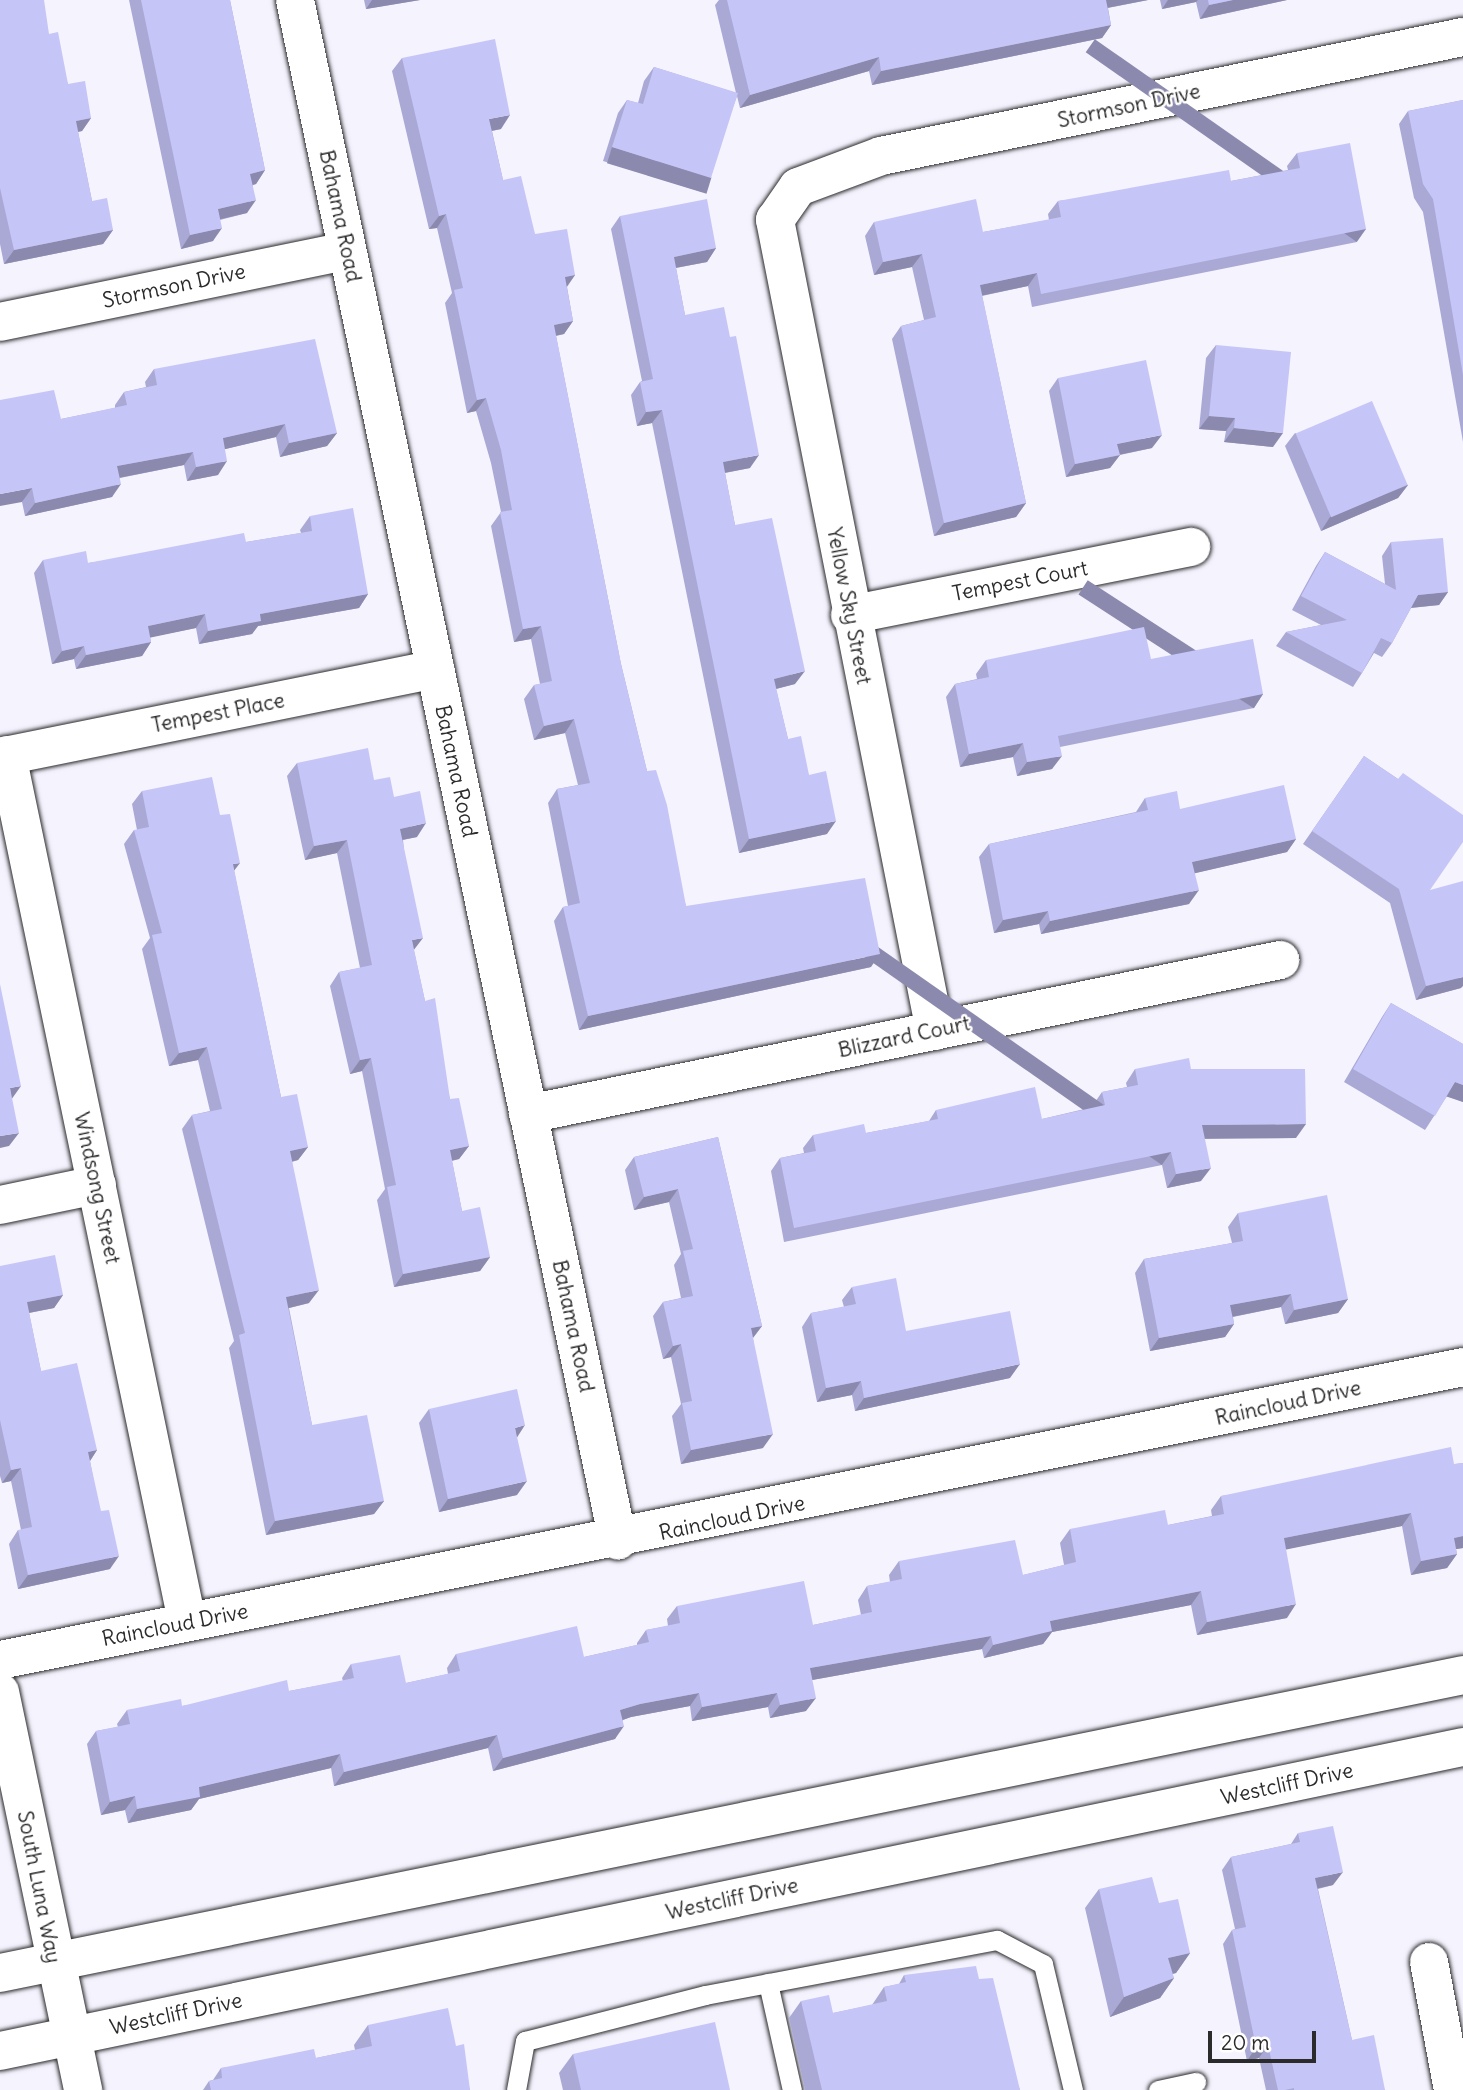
<!DOCTYPE html>
<html>
<head>
<meta charset="utf-8">
<style>
	body { margin:0 }
	#map { position:relative; width:1463px; height:2090px; overflow:hidden; background:#f4f3fe; font-family:Delius,sans-serif }
	div>[style] { position:absolute }
	.roads { filter:drop-shadow(0 0 2px #2b2b2b) drop-shadow(0 0 2px #2b2b2b) }
	.lane>* { height:19px; margin:-9.5px; padding:0 9.5px; transform-origin:9.5px; border-radius:9.5px; background:#fff }
	.street>* { height:38px; margin:-19px; padding:0 19px; transform-origin:19px; border-radius:19px; background:#fff }
	.secondary>* { height:38px; margin:-19px; padding:0 19px; transform-origin:19px; border-radius:19px; background:#fff }
	.wall>* { inset:0; background:#aaa9d5 }
	.shaded-wall>* { inset:0; background:#8b8aae; transform-origin:0 0 }
	.building>* { inset:0; background:#c6c5f8; transform-origin:0 0 }
	span { translate:-50% -50%; white-space:nowrap; text-align:center; line-height:1.15; -webkit-text-stroke:5px #fff; paint-order:stroke }
	.street-label { font-size:21px; color:#2b2b2b }
	.scale { position:absolute; left:1208px; top:2031px; width:108px; height:32px; box-sizing:border-box; border:4px solid #2b2b2b; border-top:0; padding-left:9px; font-size:21px; line-height:24px; white-space:nowrap; color:#2b2b2b; -webkit-text-stroke:5px #fff; paint-order:stroke }
</style>
</head>
<body>
<div id="map">
	<div class="roads">
		<div class="lane">
			<div style="left:768px;top:1983px;width:110px;rotate:77.4deg"></div>
			<div style="left:516px;top:2090px;width:50px;rotate:-79.6deg"></div>
			<div style="left:525px;top:2041px;width:186px;rotate:-14.3deg"></div>
			<div style="left:705px;top:1995px;width:297px;rotate:-10.7deg"></div>
			<div style="left:997px;top:1940px;width:52px;rotate:27.6deg"></div>
			<div style="left:1043px;top:1964px;width:130px;rotate:76.6deg"></div>
			<div style="left:1158px;top:2090px;width:39px;rotate:-12deg"></div>
		</div>
		<div class="street">
			<div style="left:295px;top:0;width:1574px;rotate:78.16deg"></div>
			<div style="left:0;top:322px;width:354px;rotate:-11.6deg"></div>
			<div style="left:850px;top:615px;width:348px;rotate:-11.3deg"></div>
			<div style="left:7px;top:755px;width:885px;rotate:78.26deg"></div>
			<div style="left:0;top:757px;width:444px;rotate:-11.4deg"></div>
			<div style="left:935px;top:1031px;width:827px;rotate:-101.16deg"></div>
			<div style="left:775px;top:220px;width:40px;rotate:-55.1deg"></div>
			<div style="left:798px;top:187px;width:89px;rotate:-20.5deg"></div>
			<div style="left:881px;top:156px;width:594px;rotate:-11.56deg"></div>
			<div style="left:528px;top:1114px;width:768px;rotate:-11.57deg"></div>
			<div style="left:0;top:1205px;width:99px;rotate:-11.7deg"></div>
			<div style="left:0;top:1660px;width:1492px;rotate:-11.32deg"></div>
			<div style="left:0;top:1692px;width:407px;rotate:78.2deg"></div>
			<div style="left:1429px;top:1962px;width:130px;rotate:79.4deg"></div>
		</div>
		<div class="secondary">
			<div style="left:0;top:1973px;width:1493px;rotate:-11.51deg"></div>
			<div style="left:0;top:2051px;width:1494px;rotate:-11.74deg"></div>
		</div>
	</div>
	<div class="wall">
		<div style="clip-path:polygon(0 0,49px 34px,68px 84px,91px 118px,82px 131px,78px 132px,92px 201px,113px 230px,103px 244px,4px 264px,0 244px)"></div>
		<div style="clip-path:polygon(129px 0,230px 0,265px 170px,256px 184px,253px 185px,247px 213px,220px 220px,213px 241px,181px 249px)"></div>
		<div style="clip-path:polygon(364px 0,420px 0,366px 9px)"></div>
		<div style="clip-path:polygon(719px 0,1148px 0,1108px 8px,1111px 25px,1102px 38px,872px 85px,869px 71px,740px 108px,737px 96px,702px 192px,603px 161px,618px 113px,627px 100px,638px 103px,644px 81px,654px 67px,736px 93px,715px 5px)"></div>
		<div style="clip-path:polygon(1160px 0,1287px 0,1200px 19px,1196px 2px,1162px 9px)"></div>
		<div style="clip-path:polygon(402px 58px,501px 129px,492px 131px,503px 180px,535px 234px,575px 275px,567px 287px,573px 321px,564px 334px,556px 336px,621px 664px,647px 771px,686px 906px,871px 967px,579px 1030px,554px 921px,563px 907px,568px 906px,548px 803px,557px 789px,578px 785px,565px 733px,534px 740px,524px 699px,534px 685px,540px 684px,531px 639px,514px 642px,491px 526px,501px 512px,491px 463px,476px 411px,467px 413px,445px 303px,452px 293px,437px 228px,429px 229px,392px 71px)"></div>
		<div style="clip-path:polygon(1463px 100px,1463px 442px,1423px 212px,1414px 198px,1399px 124px,1408px 111px)"></div>
		<div style="clip-path:polygon(1297px 153px,1357px 242px,1032px 307px,1028px 286px,982px 296px,1026px 503px,1016px 517px,934px 536px,892px 339px,901px 326px,924px 320px,912px 267px,874px 275px,865px 236px,874px 222px,983px 232px,1049px 220px,1048px 214px,1058px 201px,1231px 181px,1288px 170px,1287px 166px)"></div>
		<div style="clip-path:polygon(620px 216px,716px 248px,707px 262px,676px 268px,685px 315px,750px 468px,725px 473px,735px 525px,795px 684px,776px 689px,788px 739px,809px 775px,827px 834px,739px 853px,652px 423px,637px 426px,631px 395px,640px 382px,642px 381px,611px 229px)"></div>
		<div style="clip-path:polygon(1216px 345px,1273px 447px,1224px 442px,1226px 431px,1199px 429px,1206px 358px)"></div>
		<div style="clip-path:polygon(154px 369px,337px 433px,327px 446px,280px 457px,276px 437px,225px 449px,218px 475px,187px 481px,184px 465px,120px 478px,112px 497px,25px 516px,22px 502px,61px 419px,115px 408px,115px 405px,124px 392px,146px 387px,145px 382px)"></div>
		<div style="clip-path:polygon(1058px 378px,1152px 448px,1120px 455px,1110px 468px,1066px 477px,1049px 391px)"></div>
		<div style="clip-path:polygon(1295px 433px,1408px 485px,1398px 498px,1321px 531px,1285px 446px)"></div>
		<div style="clip-path:polygon(310px 516px,368px 594px,359px 608px,258px 626px,252px 634px,199px 644px,196px 628px,150px 637px,151px 642px,142px 656px,76px 669px,74px 659px,52px 664px,34px 573px,43px 560px,88px 563px,246px 542px,301px 533px,300px 530px)"></div>
		<div style="clip-path:polygon(1391px 542px,1448px 592px,1439px 605px,1411px 608px,1392px 643px,1382px 657px,1374px 653px,1362px 673px,1353px 687px,1276px 646px,1286px 632px,1321px 625px,1292px 610px,1316px 566px,1325px 552px,1385px 584px,1382px 556px)"></div>
		<div style="clip-path:polygon(1151px 659px,1263px 694px,1254px 708px,1060px 747px,1052px 769px,1017px 776px,1013px 757px,960px 767px,946px 697px,955px 684px,977px 679px,976px 674px,986px 660px)"></div>
		<div style="clip-path:polygon(1364px 756px,1398px 779px,1430px 890px,1461px 988px,1416px 1000px,1390px 903px,1303px 844px)"></div>
		<div style="clip-path:polygon(297px 763px,374px 780px,394px 797px,417px 837px,403px 840px,414px 951px,425px 1001px,450px 1099px,469px 1146px,459px 1159px,452px 1161px,462px 1211px,490px 1257px,480px 1271px,394px 1287px,377px 1200px,385px 1189px,362px 1071px,350px 1074px,330px 986px,339px 972px,360px 968px,337px 853px,305px 860px,287px 776px)"></div>
		<div style="clip-path:polygon(142px 791px,220px 815px,234px 871px,281px 1097px,308px 1147px,298px 1160px,292px 1162px,309px 1303px,289px 1308px,312px 1425px,384px 1501px,374px 1514px,266px 1535px,229px 1348px,234px 1341px,182px 1129px,192px 1115px,210px 1111px,198px 1060px,169px 1066px,142px 949px,150px 938px,124px 844px,134px 830px,137px 830px,132px 804px)"></div>
		<div style="clip-path:polygon(1145px 798px,1180px 809px,1296px 839px,1287px 852px,1195px 873px,1189px 904px,1041px 934px,1039px 924px,994px 933px,979px 857px,989px 844px,1136px 812px)"></div>
		<div style="clip-path:polygon(1391px 1003px,1463px 1044px,1463px 1102px,1447px 1096px,1425px 1130px,1344px 1082px,1382px 1017px)"></div>
		<div style="clip-path:polygon(1135px 1069px,1191px 1069px,1296px 1138px,1205px 1138px,1201px 1181px,1167px 1188px,1162px 1165px,784px 1242px,771px 1171px,780px 1158px,804px 1153px,803px 1148px,813px 1135px,866px 1133px,929px 1121px,936px 1110px,1042px 1119px,1093px 1107px,1093px 1105px,1102px 1092px,1127px 1087px,1126px 1083px)"></div>
		<div style="clip-path:polygon(718px 1137px,762px 1326px,753px 1338px,763px 1448px,681px 1464px,672px 1416px,681px 1404px,671px 1357px,663px 1359px,653px 1316px,663px 1302px,681px 1298px,674px 1265px,681px 1254px,669px 1202px,634px 1210px,625px 1170px,634px 1157px)"></div>
		<div style="clip-path:polygon(1238px 1213px,1348px 1299px,1338px 1313px,1285px 1324px,1281px 1307px,1233px 1317px,1234px 1324px,1225px 1337px,1150px 1351px,1135px 1273px,1144px 1259px,1232px 1243px,1228px 1227px)"></div>
		<div style="clip-path:polygon(0 1266px,63px 1295px,54px 1308px,29px 1313px,41px 1371px,97px 1450px,90px 1461px,110px 1569px,18px 1589px,9px 1544px,18px 1530px,21px 1530px,11px 1481px,2px 1483px,0 1476px)"></div>
		<div style="clip-path:polygon(852px 1287px,906px 1331px,1010px 1378px,855px 1411px,852px 1395px,817px 1402px,802px 1327px,811px 1313px,844px 1307px,842px 1300px)"></div>
		<div style="clip-path:polygon(429px 1409px,517px 1495px,439px 1512px,419px 1423px)"></div>
		<div style="clip-path:polygon(1463px 1463px,1463px 1548px,1456px 1549px,1457px 1554px,1447px 1568px,1411px 1575px,1402px 1526px,1286px 1549px,1287px 1618px,1197px 1635px,1191px 1605px,1052px 1632px,1043px 1644px,984px 1658px,982px 1649px,812px 1680px,806px 1711px,770px 1718px,768px 1707px,692px 1721px,690px 1706px,631px 1717px,623px 1720px,615px 1739px,493px 1771px,488px 1748px,334px 1786px,331px 1768px,199px 1799px,191px 1810px,128px 1823px,125px 1810px,101px 1815px,87px 1744px,96px 1731px,118px 1727px,117px 1724px,127px 1710px,182px 1706px,289px 1691px,343px 1681px,342px 1678px,351px 1664px,406px 1683px,448px 1674px,447px 1668px,456px 1654px,584px 1657px,637px 1645px,637px 1643px,646px 1630px,668px 1626px,667px 1619px,677px 1606px,813px 1625px,861px 1615px,858px 1600px,867px 1586px,890px 1582px,889px 1575px,899px 1561px,1023px 1575px,1064px 1565px,1060px 1543px,1070px 1529px,1168px 1525px,1212px 1516px,1211px 1510px,1221px 1496px)"></div>
		<div style="clip-path:polygon(1298px 1833px,1333px 1885px,1318px 1889px,1352px 2040px,1385px 2090px,1266px 2090px,1259px 2058px,1247px 2061px,1223px 1944px,1232px 1930px,1235px 1929px,1222px 1870px,1231px 1857px,1291px 1844px)"></div>
		<div style="clip-path:polygon(1099px 1889px,1159px 1903px,1190px 1953px,1176px 1973px,1172px 1974px,1174px 1978px,1160px 1998px,1110px 2017px,1085px 1908px)"></div>
		<div style="clip-path:polygon(904px 1975px,979px 1979px,1020px 2090px,805px 2090px,789px 2018px,801px 2001px,833px 2013px,872px 2005px,884px 1987px,899px 1984px)"></div>
		<div style="clip-path:polygon(368px 2025px,456px 2046px,470px 2090px,203px 2090px,209px 2081px,213px 2080px,221px 2068px,316px 2058px,355px 2050px,354px 2045px)"></div>
		<div style="clip-path:polygon(573px 2054px,730px 2090px,563px 2090px,559px 2073px)"></div>
	</div>
	<div class="shaded-wall">
		<div style="clip-path:polygon(372px 0,420px 0,366px 9px)"></div>
		<div style="clip-path:polygon(1103px 0,1148px 0,1096px 10px)"></div>
		<div style="clip-path:polygon(1168px 0,1198px 0,1196px 2px,1162px 9px)"></div>
		<div style="clip-path:polygon(1233px 0,1287px 0,1200px 19px,1209px 5px)"></div>
		<div style="clip-path:polygon(1111px 25px,1102px 38px,872px 85px,881px 71px)"></div>
		<div style="clip-path:polygon(879px 57px,869px 71px,740px 108px,750px 95px)"></div>
		<div style="clip-path:polygon(510px 115px,501px 129px,480px 133px,489px 119px)"></div>
		<div style="clip-path:polygon(91px 118px,82px 131px,66px 134px,76px 121px)"></div>
		<div style="left:612px;top:147px;width:104px;height:17px;rotate:17deg"></div>
		<div style="clip-path:polygon(265px 170px,256px 184px,241px 188px,250px 174px)"></div>
		<div style="clip-path:polygon(256px 200px,247px 213px,208px 222px,218px 209px)"></div>
		<div style="clip-path:polygon(446px 214px,437px 228px,429px 229px,439px 216px)"></div>
		<div style="clip-path:polygon(222px 228px,213px 241px,181px 249px,190px 235px)"></div>
		<div style="left:1366px;top:229px;width:16px;height:331px;rotate:125deg"></div>
		<div style="clip-path:polygon(113px 230px,103px 244px,4px 264px,14px 250px)"></div>
		<div style="clip-path:polygon(716px 248px,707px 262px,664px 270px,674px 257px)"></div>
		<div style="clip-path:polygon(922px 254px,912px 267px,874px 275px,883px 262px)"></div>
		<div style="clip-path:polygon(1037px 273px,1028px 286px,970px 298px,980px 285px)"></div>
		<div style="clip-path:polygon(575px 275px,565px 289px,565px 277px)"></div>
		<div style="clip-path:polygon(573px 321px,564px 334px,544px 338px,554px 325px)"></div>
		<div style="clip-path:polygon(486px 398px,476px 411px,467px 413px,477px 400px)"></div>
		<div style="clip-path:polygon(662px 410px,652px 423px,637px 426px,646px 412px)"></div>
		<div style="clip-path:polygon(1209px 416px,1235px 418px,1226px 431px,1199px 429px)"></div>
		<div style="clip-path:polygon(285px 424px,276px 437px,213px 452px,223px 438px)"></div>
		<div style="clip-path:polygon(1234px 428px,1283px 433px,1273px 447px,1224px 442px)"></div>
		<div style="clip-path:polygon(337px 433px,327px 446px,280px 457px,289px 443px)"></div>
		<div style="clip-path:polygon(1162px 435px,1152px 448px,1108px 457px,1117px 444px)"></div>
		<div style="clip-path:polygon(193px 452px,184px 465px,108px 480px,117px 466px)"></div>
		<div style="clip-path:polygon(759px 455px,750px 468px,713px 475px,723px 462px)"></div>
		<div style="clip-path:polygon(1120px 455px,1110px 468px,1066px 477px,1075px 464px)"></div>
		<div style="clip-path:polygon(227px 461px,218px 475px,187px 481px,196px 467px)"></div>
		<div style="clip-path:polygon(121px 484px,112px 497px,25px 516px,35px 503px)"></div>
		<div style="clip-path:polygon(1408px 485px,1398px 498px,1321px 531px,1330px 517px)"></div>
		<div style="clip-path:polygon(32px 488px,22px 502px,0 506px,0 494px)"></div>
		<div style="clip-path:polygon(1026px 503px,1016px 517px,934px 536px,944px 523px)"></div>
		<div style="clip-path:polygon(1448px 592px,1439px 605px,1409px 608px,1418px 595px)"></div>
		<div style="clip-path:polygon(368px 594px,359px 608px,258px 626px,252px 634px,199px 644px,208px 631px,260px 614px)"></div>
		<div style="clip-path:polygon(205px 614px,196px 628px,139px 640px,148px 626px)"></div>
		<div style="clip-path:polygon(541px 626px,531px 639px,514px 642px,523px 629px)"></div>
		<div style="clip-path:polygon(151px 642px,142px 656px,76px 669px,86px 655px)"></div>
		<div style="clip-path:polygon(84px 646px,74px 659px,52px 664px,62px 651px)"></div>
		<div style="clip-path:polygon(805px 671px,795px 684px,764px 692px,774px 679px)"></div>
		<div style="left:1263px;top:694px;width:17px;height:209px;rotate:123deg"></div>
		<div style="clip-path:polygon(574px 719px,565px 733px,534px 740px,544px 726px)"></div>
		<div style="clip-path:polygon(1023px 743px,1013px 757px,960px 767px,969px 754px)"></div>
		<div style="clip-path:polygon(1062px 756px,1052px 769px,1017px 776px,1027px 762px)"></div>
		<div style="clip-path:polygon(836px 821px,827px 834px,739px 853px,749px 839px)"></div>
		<div style="clip-path:polygon(426px 823px,417px 837px,391px 842px,400px 829px)"></div>
		<div style="clip-path:polygon(1296px 839px,1287px 852px,1183px 876px,1192px 862px)"></div>
		<div style="clip-path:polygon(347px 840px,337px 853px,305px 860px,314px 846px)"></div>
		<div style="clip-path:polygon(240px 863px,230px 876px,233px 864px)"></div>
		<div style="clip-path:polygon(1199px 890px,1189px 904px,1041px 934px,1050px 921px)"></div>
		<div style="clip-path:polygon(1048px 911px,1039px 924px,994px 933px,1003px 920px)"></div>
		<div style="clip-path:polygon(423px 938px,413px 951px,412px 940px)"></div>
		<div style="clip-path:polygon(880px 954px,871px 967px,579px 1030px,588px 1016px)"></div>
		<div style="clip-path:polygon(1463px 977px,1463px 986px,1461px 988px,1416px 1000px,1426px 986px)"></div>
		<div style="clip-path:polygon(207px 1047px,198px 1060px,169px 1066px,179px 1053px)"></div>
		<div style="clip-path:polygon(371px 1058px,362px 1071px,350px 1074px,360px 1060px)"></div>
		<div style="clip-path:polygon(1455px 1082px,1463px 1085px,1463px 1102px,1445px 1096px)"></div>
		<div style="clip-path:polygon(21px 1086px,11px 1100px,10px 1088px)"></div>
		<div style="clip-path:polygon(1306px 1124px,1296px 1138px,1193px 1139px,1202px 1125px)"></div>
		<div style="clip-path:polygon(19px 1133px,9px 1146px,0 1148px,0 1136px)"></div>
		<div style="clip-path:polygon(469px 1146px,459px 1159px,440px 1163px,450px 1150px)"></div>
		<div style="clip-path:polygon(308px 1147px,298px 1160px,281px 1164px,290px 1151px)"></div>
		<div style="left:1171px;top:1152px;width:16px;height:385px;rotate:125deg"></div>
		<div style="clip-path:polygon(1211px 1168px,1201px 1181px,1167px 1188px,1176px 1174px)"></div>
		<div style="clip-path:polygon(678px 1189px,669px 1202px,634px 1210px,644px 1197px)"></div>
		<div style="clip-path:polygon(490px 1257px,480px 1271px,394px 1287px,403px 1274px)"></div>
		<div style="clip-path:polygon(319px 1290px,309px 1303px,277px 1311px,286px 1297px)"></div>
		<div style="clip-path:polygon(1291px 1294px,1281px 1307px,1221px 1319px,1230px 1305px)"></div>
		<div style="clip-path:polygon(63px 1295px,54px 1308px,18px 1315px,27px 1302px)"></div>
		<div style="clip-path:polygon(1348px 1299px,1338px 1313px,1285px 1324px,1294px 1310px)"></div>
		<div style="clip-path:polygon(1234px 1324px,1225px 1337px,1150px 1351px,1159px 1338px)"></div>
		<div style="clip-path:polygon(762px 1326px,752px 1339px,751px 1328px)"></div>
		<div style="clip-path:polygon(681px 1344px,671px 1357px,663px 1359px,673px 1346px)"></div>
		<div style="clip-path:polygon(1020px 1364px,1010px 1378px,855px 1411px,864px 1398px)"></div>
		<div style="clip-path:polygon(861px 1381px,852px 1395px,817px 1402px,826px 1388px)"></div>
		<div style="clip-path:polygon(525px 1425px,516px 1439px,515px 1428px)"></div>
		<div style="clip-path:polygon(773px 1434px,763px 1448px,681px 1464px,691px 1450px)"></div>
		<div style="clip-path:polygon(97px 1450px,88px 1464px,88px 1452px)"></div>
		<div style="clip-path:polygon(21px 1468px,11px 1481px,2px 1483px,11px 1470px)"></div>
		<div style="clip-path:polygon(527px 1481px,517px 1495px,439px 1512px,448px 1499px)"></div>
		<div style="clip-path:polygon(384px 1501px,374px 1514px,266px 1535px,275px 1521px)"></div>
		<div style="clip-path:polygon(1411px 1513px,1402px 1526px,1274px 1552px,1284px 1538px)"></div>
		<div style="clip-path:polygon(1463px 1536px,1463px 1548px,1444px 1551px,1454px 1538px)"></div>
		<div style="clip-path:polygon(1457px 1554px,1447px 1568px,1411px 1575px,1421px 1561px)"></div>
		<div style="clip-path:polygon(119px 1556px,110px 1569px,18px 1589px,28px 1575px)"></div>
		<div style="clip-path:polygon(1201px 1591px,1191px 1605px,1052px 1632px,1043px 1644px,984px 1658px,993px 1645px,1050px 1621px)"></div>
		<div style="clip-path:polygon(1296px 1604px,1287px 1618px,1197px 1635px,1207px 1622px)"></div>
		<div style="clip-path:polygon(991px 1636px,982px 1649px,801px 1682px,810px 1668px)"></div>
		<div style="clip-path:polygon(699px 1693px,690px 1706px,631px 1717px,611px 1724px,620px 1710px,640px 1704px)"></div>
		<div style="clip-path:polygon(777px 1693px,768px 1707px,692px 1721px,702px 1707px)"></div>
		<div style="clip-path:polygon(816px 1698px,806px 1711px,770px 1718px,780px 1705px)"></div>
		<div style="clip-path:polygon(624px 1726px,615px 1739px,493px 1771px,503px 1758px)"></div>
		<div style="clip-path:polygon(497px 1735px,488px 1748px,334px 1786px,344px 1772px)"></div>
		<div style="clip-path:polygon(340px 1754px,331px 1768px,199px 1799px,191px 1810px,128px 1823px,137px 1809px,199px 1787px)"></div>
		<div style="clip-path:polygon(135px 1796px,125px 1810px,101px 1815px,110px 1802px)"></div>
		<div style="clip-path:polygon(1343px 1872px,1333px 1885px,1306px 1891px,1315px 1878px)"></div>
		<div style="clip-path:polygon(1190px 1953px,1176px 1973px,1155px 1978px,1168px 1958px)"></div>
		<div style="clip-path:polygon(1174px 1978px,1160px 1998px,1110px 2017px,1124px 1997px)"></div>
		<div style="clip-path:polygon(1268px 2045px,1259px 2058px,1247px 2061px,1256px 2047px)"></div>
	</div>
	<div class="building">
		<div style="clip-path:polygon(0 0,44px 0,49px 34px,58px 32px,68px 84px,85px 81px,91px 118px,76px 121px,92px 201px,107px 198px,113px 230px,14px 250px,0 188px)"></div>
		<div style="clip-path:polygon(141px 0,230px 0,265px 170px,250px 174px,256px 200px,218px 209px,222px 228px,190px 235px)"></div>
		<div style="clip-path:polygon(727px 0,1106px 0,1111px 25px,881px 71px,879px 57px,750px 95px)"></div>
		<div style="clip-path:polygon(1208px 0,1233px 0,1209px 5px)"></div>
		<div style="clip-path:polygon(495px 39px,510px 115px,489px 119px,503px 180px,521px 176px,535px 234px,567px 229px,575px 275px,565px 277px,573px 321px,554px 325px,621px 664px,647px 771px,656px 770px,667px 805px,686px 906px,865px 878px,880px 954px,588px 1016px,563px 907px,580px 903px,557px 789px,590px 783px,574px 719px,544px 726px,534px 685px,552px 681px,541px 626px,523px 629px,500px 512px,512px 510px,501px 450px,486px 398px,477px 400px,454px 290px,463px 288px,446px 214px,439px 216px,402px 58px)"></div>
		<div style="clip-path:polygon(654px 67px,738px 93px,711px 178px,612px 147px,627px 100px,643px 104px)"></div>
		<div style="clip-path:polygon(1463px 100px,1463px 375px,1433px 199px,1423px 184px,1408px 111px)"></div>
		<div style="clip-path:polygon(1350px 143px,1366px 229px,1041px 294px,1037px 273px,980px 285px,1026px 503px,944px 523px,901px 326px,936px 317px,922px 254px,883px 262px,874px 222px,976px 199px,983px 232px,1061px 217px,1058px 201px,1229px 170px,1231px 181px,1300px 168px,1297px 153px)"></div>
		<div style="clip-path:polygon(707px 199px,716px 248px,674px 257px,685px 315px,724px 307px,730px 337px,736px 336px,759px 455px,723px 462px,735px 525px,772px 518px,805px 671px,774px 679px,788px 739px,801px 736px,809px 775px,826px 771px,836px 821px,749px 839px,662px 410px,646px 412px,640px 382px,653px 379px,620px 216px)"></div>
		<div style="clip-path:polygon(315px 339px,337px 433px,289px 443px,285px 424px,223px 438px,227px 461px,196px 467px,193px 452px,117px 466px,121px 484px,35px 503px,32px 488px,0 494px,0 400px,54px 390px,61px 419px,127px 405px,124px 392px,157px 385px,154px 369px)"></div>
		<div style="clip-path:polygon(1216px 345px,1291px 352px,1283px 433px,1234px 428px,1235px 418px,1209px 416px)"></div>
		<div style="clip-path:polygon(1146px 360px,1162px 435px,1117px 444px,1120px 455px,1075px 464px,1058px 378px)"></div>
		<div style="left:1372px;top:401px;width:91px;height:83px;rotate:67deg"></div>
		<div style="clip-path:polygon(353px 508px,368px 594px,260px 614px,261px 621px,208px 631px,205px 614px,148px 626px,151px 642px,86px 655px,84px 646px,62px 651px,43px 560px,86px 551px,88px 563px,244px 533px,246px 542px,312px 531px,310px 516px)"></div>
		<div style="clip-path:polygon(1443px 538px,1448px 592px,1418px 595px,1392px 643px,1381px 638px,1362px 673px,1286px 632px,1347px 620px,1301px 596px,1325px 552px,1396px 590px,1391px 542px)"></div>
		<div style="clip-path:polygon(1144px 627px,1151px 659px,1253px 639px,1263px 694px,1058px 736px,1062px 756px,1027px 762px,1023px 743px,969px 754px,955px 684px,989px 677px,986px 660px)"></div>
		<div style="clip-path:polygon(368px 748px,374px 780px,390px 777px,394px 797px,420px 791px,426px 823px,400px 829px,423px 938px,412px 940px,425px 1001px,435px 998px,450px 1099px,459px 1098px,469px 1146px,450px 1150px,462px 1211px,480px 1207px,490px 1257px,403px 1274px,387px 1187px,396px 1185px,371px 1058px,360px 1060px,339px 972px,372px 965px,347px 840px,314px 846px,297px 763px)"></div>
		<div style="clip-path:polygon(1364px 756px,1398px 779px,1403px 773px,1463px 815px,1463px 842px,1430px 890px,1463px 881px,1463px 977px,1426px 986px,1399px 889px,1312px 831px)"></div>
		<div style="clip-path:polygon(212px 777px,220px 815px,230px 814px,240px 863px,233px 864px,281px 1097px,297px 1094px,308px 1147px,290px 1151px,319px 1290px,286px 1297px,312px 1425px,367px 1415px,384px 1501px,275px 1521px,239px 1335px,245px 1333px,192px 1115px,222px 1109px,207px 1047px,179px 1053px,152px 935px,162px 933px,134px 830px,149px 827px,142px 791px)"></div>
		<div style="clip-path:polygon(1284px 785px,1296px 839px,1192px 862px,1199px 890px,1050px 921px,1048px 911px,1003px 920px,989px 844px,1148px 810px,1145px 798px,1177px 791px,1180px 809px)"></div>
		<div style="clip-path:polygon(0 984px,21px 1086px,10px 1088px,19px 1133px,0 1136px)"></div>
		<div style="clip-path:polygon(1391px 1003px,1463px 1044px,1463px 1085px,1455px 1082px,1435px 1116px,1353px 1069px)"></div>
		<div style="clip-path:polygon(1189px 1058px,1191px 1069px,1305px 1069px,1306px 1124px,1202px 1125px,1211px 1168px,1176px 1174px,1171px 1152px,794px 1228px,780px 1158px,816px 1151px,813px 1135px,864px 1124px,866px 1133px,938px 1119px,936px 1110px,1035px 1087px,1042px 1119px,1105px 1105px,1102px 1092px,1138px 1085px,1135px 1069px)"></div>
		<div style="clip-path:polygon(718px 1137px,762px 1326px,751px 1328px,773px 1434px,691px 1450px,682px 1403px,692px 1401px,681px 1344px,673px 1346px,663px 1302px,693px 1296px,683px 1251px,693px 1249px,678px 1189px,644px 1197px,634px 1157px)"></div>
		<div style="clip-path:polygon(1327px 1195px,1348px 1299px,1294px 1310px,1291px 1294px,1230px 1305px,1234px 1324px,1159px 1338px,1144px 1259px,1243px 1241px,1238px 1213px)"></div>
		<div style="clip-path:polygon(55px 1255px,63px 1295px,27px 1302px,41px 1371px,77px 1363px,97px 1450px,88px 1452px,101px 1511px,109px 1510px,119px 1556px,28px 1575px,18px 1530px,32px 1527px,21px 1468px,11px 1470px,0 1420px,0 1266px)"></div>
		<div style="clip-path:polygon(896px 1278px,906px 1331px,1010px 1311px,1020px 1364px,864px 1398px,861px 1381px,826px 1388px,811px 1313px,856px 1304px,852px 1287px)"></div>
		<div style="clip-path:polygon(517px 1389px,525px 1425px,515px 1428px,527px 1481px,448px 1499px,429px 1409px)"></div>
		<div style="clip-path:polygon(1451px 1447px,1454px 1464px,1463px 1463px,1463px 1536px,1454px 1538px,1457px 1554px,1421px 1561px,1411px 1513px,1284px 1538px,1296px 1604px,1207px 1622px,1201px 1591px,1050px 1621px,1052px 1631px,993px 1645px,991px 1636px,810px 1668px,816px 1698px,780px 1705px,777px 1693px,702px 1707px,699px 1693px,640px 1704px,620px 1710px,624px 1726px,503px 1758px,497px 1735px,344px 1772px,340px 1754px,199px 1787px,200px 1797px,137px 1809px,135px 1796px,110px 1802px,96px 1731px,130px 1724px,127px 1710px,181px 1699px,182px 1706px,287px 1680px,289px 1691px,354px 1678px,351px 1664px,400px 1655px,406px 1683px,460px 1671px,456px 1654px,577px 1626px,584px 1657px,649px 1642px,646px 1630px,680px 1623px,677px 1606px,804px 1581px,813px 1625px,872px 1612px,867px 1586px,902px 1579px,899px 1561px,1015px 1540px,1023px 1575px,1076px 1562px,1070px 1529px,1165px 1510px,1168px 1525px,1224px 1514px,1221px 1496px)"></div>
		<div style="clip-path:polygon(1333px 1826px,1343px 1872px,1315px 1878px,1352px 2040px,1374px 2035px,1385px 2090px,1294px 2090px,1294px 2088px,1285px 2090px,1278px 2090px,1268px 2045px,1256px 2047px,1232px 1930px,1246px 1927px,1231px 1857px,1300px 1842px,1298px 1833px)"></div>
		<div style="clip-path:polygon(1152px 1877px,1159px 1903px,1178px 1899px,1190px 1953px,1168px 1958px,1174px 1978px,1124px 1997px,1099px 1889px)"></div>
		<div style="clip-path:polygon(976px 1966px,979px 1979px,993px 1978px,1020px 2090px,822px 2090px,801px 2001px,829px 1995px,833px 2013px,887px 2001px,884px 1987px,906px 1982px,904px 1975px)"></div>
		<div style="clip-path:polygon(448px 2008px,456px 2046px,464px 2044px,470px 2090px,211px 2090px,209px 2081px,222px 2078px,221px 2068px,314px 2049px,316px 2058px,372px 2046px,368px 2025px)"></div>
		<div style="clip-path:polygon(715px 2022px,730px 2090px,581px 2090px,573px 2054px)"></div>
	</div>
	<div class="street-label">
		<span style="left:1129px;top:106px;rotate:-12deg">Stormson Drive</span>
		<span style="left:340px;top:216px;rotate:78deg">Bahama Road</span>
		<span style="left:174px;top:286px;rotate:-12deg">Stormson Drive</span>
		<span style="left:1020px;top:581px;rotate:-11deg">Tempest Court</span>
		<span style="left:849px;top:606px;rotate:79deg">Yellow Sky Street</span>
		<span style="left:218px;top:713px;rotate:-11deg">Tempest Place</span>
		<span style="left:456px;top:771px;rotate:78deg">Bahama Road</span>
		<span style="left:904px;top:1037px;rotate:-12deg">Blizzard Court</span>
		<span style="left:97px;top:1188px;rotate:78deg">Windsong Street</span>
		<span style="left:573px;top:1326px;rotate:78deg">Bahama Road</span>
		<span style="left:1288px;top:1403px;rotate:-12deg">Raincloud Drive</span>
		<span style="left:732px;top:1518px;rotate:-12deg">Raincloud Drive</span>
		<span style="left:175px;top:1625px;rotate:-11deg">Raincloud Drive</span>
		<span style="left:1287px;top:1784px;rotate:-12deg">Westcliff Drive</span>
		<span style="left:39px;top:1887px;rotate:79deg">South Luna Way</span>
		<span style="left:732px;top:1899px;rotate:-12deg">Westcliff Drive</span>
		<span style="left:176px;top:2014px;rotate:-12deg">Westcliff Drive</span>
	</div>
	<div class="scale">20 m</div>
</div>
</body>
</html>
